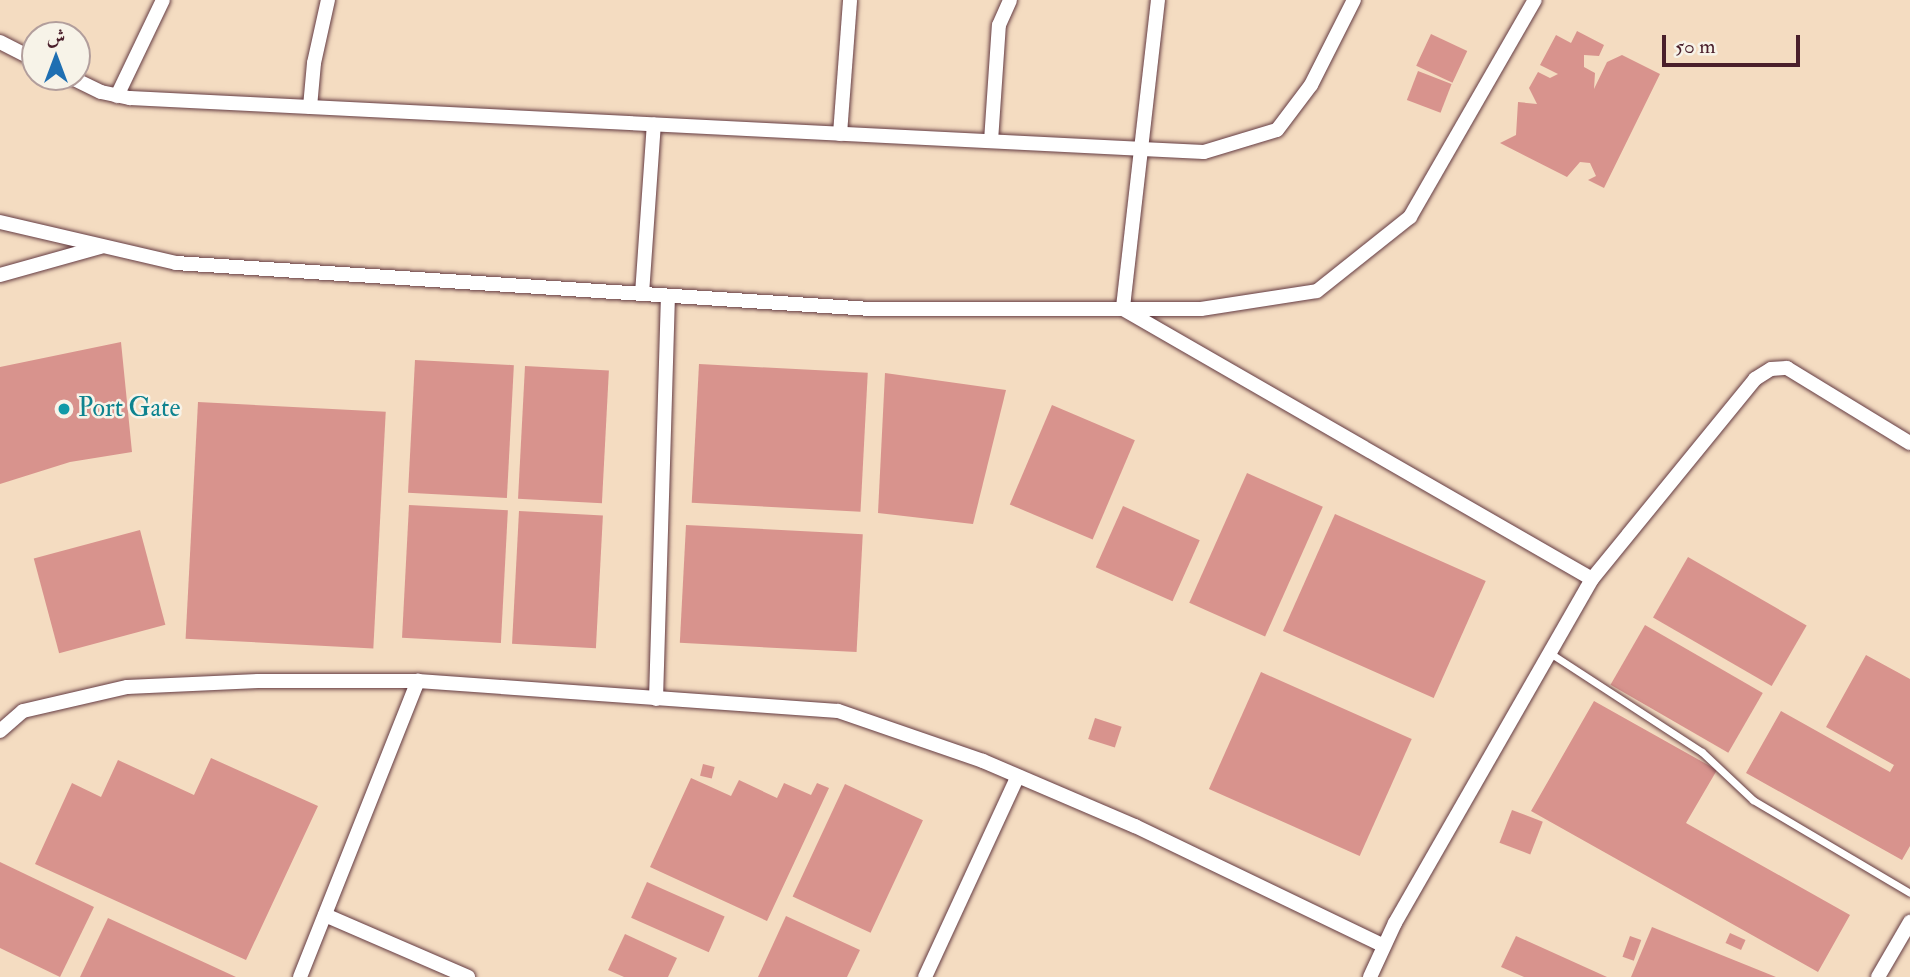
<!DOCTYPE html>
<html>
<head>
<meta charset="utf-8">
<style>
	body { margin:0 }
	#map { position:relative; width:1910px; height:977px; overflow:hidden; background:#f4dcc1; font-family:"IM FELL Double Pica",Amiri,serif }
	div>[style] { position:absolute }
	.building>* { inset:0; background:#d8938d; transform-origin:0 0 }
	.roads { filter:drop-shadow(0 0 2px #643b42) drop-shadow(0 0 2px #643b42) }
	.lane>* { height:7px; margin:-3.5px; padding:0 3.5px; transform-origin:3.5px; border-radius:3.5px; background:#fff }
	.street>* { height:14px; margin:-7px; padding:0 7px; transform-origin:7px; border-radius:7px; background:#fff }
	.dots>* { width:19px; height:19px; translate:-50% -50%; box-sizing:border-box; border:4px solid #f7f3e8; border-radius:50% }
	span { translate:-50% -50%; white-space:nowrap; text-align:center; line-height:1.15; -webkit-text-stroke:5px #f7f3e8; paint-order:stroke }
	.culture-label { font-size:26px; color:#0d838f }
	.left { translate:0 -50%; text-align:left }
	.north { position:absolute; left:21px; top:21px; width:70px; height:70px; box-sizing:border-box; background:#f7f3e8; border:2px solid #b29e9c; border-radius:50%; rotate:0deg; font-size:19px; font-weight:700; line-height:28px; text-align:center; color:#4a1f2b }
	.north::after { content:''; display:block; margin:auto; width:24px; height:32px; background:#1f6fb2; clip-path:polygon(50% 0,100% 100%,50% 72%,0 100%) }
	.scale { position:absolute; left:1662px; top:35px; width:138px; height:32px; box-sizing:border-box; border:4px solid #4a1f2b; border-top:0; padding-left:9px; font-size:21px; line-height:24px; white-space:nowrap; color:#4a1f2b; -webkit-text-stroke:5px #f7f3e8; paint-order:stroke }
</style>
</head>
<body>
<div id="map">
	<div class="building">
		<div style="clip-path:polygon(1577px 31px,1604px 45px,1599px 56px,1584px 55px,1584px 67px,1595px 73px,1594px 89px,1607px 62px,1622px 55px,1660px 74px,1604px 188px,1588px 180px,1596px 176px,1590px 163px,1580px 162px,1567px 177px,1500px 143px,1516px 135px,1518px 102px,1537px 104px,1529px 88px,1538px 72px,1550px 78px,1558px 74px,1540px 65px,1556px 35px,1571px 43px)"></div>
		<div style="left:1431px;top:34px;width:40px;height:35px;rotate:25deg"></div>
		<div style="left:1418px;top:71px;width:36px;height:31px;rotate:21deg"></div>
		<div style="clip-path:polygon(121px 342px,132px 452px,70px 462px,0 484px,0 367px)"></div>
		<div style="left:415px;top:360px;width:99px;height:133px;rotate:3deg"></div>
		<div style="left:699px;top:364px;width:169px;height:139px;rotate:3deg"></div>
		<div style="left:525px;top:366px;width:84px;height:133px;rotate:3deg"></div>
		<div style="clip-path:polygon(885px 373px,1006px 390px,973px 524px,878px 513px)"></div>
		<div style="left:198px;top:402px;width:188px;height:237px;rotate:3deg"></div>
		<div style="left:1052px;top:405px;width:90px;height:108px;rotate:23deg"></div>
		<div style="left:1247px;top:473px;width:83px;height:142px;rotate:24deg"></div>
		<div style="left:409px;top:505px;width:99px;height:133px;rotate:3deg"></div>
		<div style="left:1123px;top:506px;width:84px;height:67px;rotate:24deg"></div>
		<div style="left:519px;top:511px;width:84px;height:133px;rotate:3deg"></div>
		<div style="left:1335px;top:514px;width:165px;height:128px;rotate:24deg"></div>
		<div style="left:686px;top:525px;width:177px;height:118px;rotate:3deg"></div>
		<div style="left:140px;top:530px;width:98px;height:110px;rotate:75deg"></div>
		<div style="left:1688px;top:557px;width:137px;height:70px;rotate:30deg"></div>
		<div style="left:1645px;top:625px;width:136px;height:69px;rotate:30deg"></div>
		<div style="clip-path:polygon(1866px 655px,1910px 679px,1910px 846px,1902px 860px,1746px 773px,1781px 711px,1890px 772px,1894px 765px,1826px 727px)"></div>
		<div style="left:1261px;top:672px;width:165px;height:128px;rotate:24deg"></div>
		<div style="clip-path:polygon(1594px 701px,1717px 770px,1686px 823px,1850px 915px,1818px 972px,1531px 811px)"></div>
		<div style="left:1095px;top:718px;width:28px;height:22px;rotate:18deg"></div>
		<div style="clip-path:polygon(211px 758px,318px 806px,246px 960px,35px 864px,72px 783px,101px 797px,118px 760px,194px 795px)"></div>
		<div style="left:703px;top:764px;width:12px;height:12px;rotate:14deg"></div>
		<div style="clip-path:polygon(691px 778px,731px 796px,739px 780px,777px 798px,784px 783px,811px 795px,817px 783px,829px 788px,767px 921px,650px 867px)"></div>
		<div style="left:845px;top:784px;width:86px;height:124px;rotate:25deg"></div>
		<div style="left:1512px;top:810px;width:33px;height:35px;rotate:21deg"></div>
		<div style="clip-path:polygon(0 862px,94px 907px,60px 977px,0 948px)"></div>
		<div style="left:647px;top:882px;width:85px;height:39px;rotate:24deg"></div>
		<div style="clip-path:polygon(786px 916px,860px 950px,847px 977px,758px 977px)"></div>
		<div style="clip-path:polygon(108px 918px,236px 977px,80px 977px)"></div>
		<div style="clip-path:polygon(1652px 927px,1776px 977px,1631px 977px)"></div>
		<div style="left:1730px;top:933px;width:17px;height:11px;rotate:24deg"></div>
		<div style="clip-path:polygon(625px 934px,677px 958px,668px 977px,624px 977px,608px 970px)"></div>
		<div style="clip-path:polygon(1516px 936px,1607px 977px,1524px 977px,1501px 967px)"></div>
		<div style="left:1630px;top:936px;width:12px;height:22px;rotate:20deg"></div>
	</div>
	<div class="roads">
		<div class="lane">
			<div style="left:1550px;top:653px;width:181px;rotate:33.1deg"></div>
			<div style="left:1702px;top:752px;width:70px;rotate:43.3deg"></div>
			<div style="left:1753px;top:800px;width:182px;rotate:30.6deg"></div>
		</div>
		<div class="street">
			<div style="left:1158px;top:0;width:311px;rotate:96.5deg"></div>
			<div style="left:1123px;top:309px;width:541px;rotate:29.93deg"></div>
			<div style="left:1592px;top:579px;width:258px;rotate:-50.8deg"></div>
			<div style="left:1755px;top:379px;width:19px;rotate:-32deg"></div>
			<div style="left:1771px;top:369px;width:16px;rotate:-4deg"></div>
			<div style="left:1787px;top:368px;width:144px;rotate:31.4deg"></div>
			<div style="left:0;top:42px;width:39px;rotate:27deg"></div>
			<div style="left:70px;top:77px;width:34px;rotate:26deg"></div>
			<div style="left:101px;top:92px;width:30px;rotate:12deg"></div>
			<div style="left:130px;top:98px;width:1075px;rotate:2.88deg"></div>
			<div style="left:1204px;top:152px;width:76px;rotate:-16.8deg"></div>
			<div style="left:1277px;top:130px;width:56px;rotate:-52.9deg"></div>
			<div style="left:1311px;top:85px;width:95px;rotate:-63.2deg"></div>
			<div style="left:117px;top:96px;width:106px;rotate:-64.4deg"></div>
			<div style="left:310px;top:107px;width:44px;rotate:-84.8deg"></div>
			<div style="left:314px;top:63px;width:65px;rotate:-77.5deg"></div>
			<div style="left:840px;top:134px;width:134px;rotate:-85.7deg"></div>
			<div style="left:991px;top:141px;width:116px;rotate:-86.1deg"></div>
			<div style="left:999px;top:25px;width:27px;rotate:-66deg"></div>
			<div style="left:0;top:222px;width:181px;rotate:13.1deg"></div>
			<div style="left:176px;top:263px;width:697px;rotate:3.79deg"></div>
			<div style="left:871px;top:309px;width:330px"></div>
			<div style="left:1201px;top:309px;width:117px;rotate:-8.8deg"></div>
			<div style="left:1317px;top:291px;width:119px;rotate:-38.5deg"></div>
			<div style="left:1410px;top:217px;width:250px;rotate:-60.1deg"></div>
			<div style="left:0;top:275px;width:104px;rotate:-15.6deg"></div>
			<div style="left:642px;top:294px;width:170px;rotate:-86deg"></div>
			<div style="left:656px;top:699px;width:403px;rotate:-88.3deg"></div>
			<div style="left:0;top:731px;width:30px;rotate:-41deg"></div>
			<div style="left:23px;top:711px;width:107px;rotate:-13deg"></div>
			<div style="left:127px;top:687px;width:131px;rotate:-2.6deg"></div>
			<div style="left:258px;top:681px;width:160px"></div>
			<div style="left:418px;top:681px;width:421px;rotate:4.1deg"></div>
			<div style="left:838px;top:711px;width:153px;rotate:19deg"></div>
			<div style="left:983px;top:761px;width:165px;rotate:23.2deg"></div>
			<div style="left:1135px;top:826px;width:276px;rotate:25.7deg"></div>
			<div style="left:325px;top:915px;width:156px;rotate:23.4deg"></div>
			<div style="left:300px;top:977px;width:319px;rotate:-68.3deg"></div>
			<div style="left:925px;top:977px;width:221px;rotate:-65.2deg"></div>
			<div style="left:1370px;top:977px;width:60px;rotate:-65.2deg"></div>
			<div style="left:1395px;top:923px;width:396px;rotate:-60.2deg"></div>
			<div style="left:1878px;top:977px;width:64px;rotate:-59.8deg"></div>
		</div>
	</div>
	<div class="dots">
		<div style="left:64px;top:409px;background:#0f9aa8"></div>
	</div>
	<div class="culture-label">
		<span class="left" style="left:78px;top:409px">Port Gate</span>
	</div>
	<div class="north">ش</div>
	<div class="scale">50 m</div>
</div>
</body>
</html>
